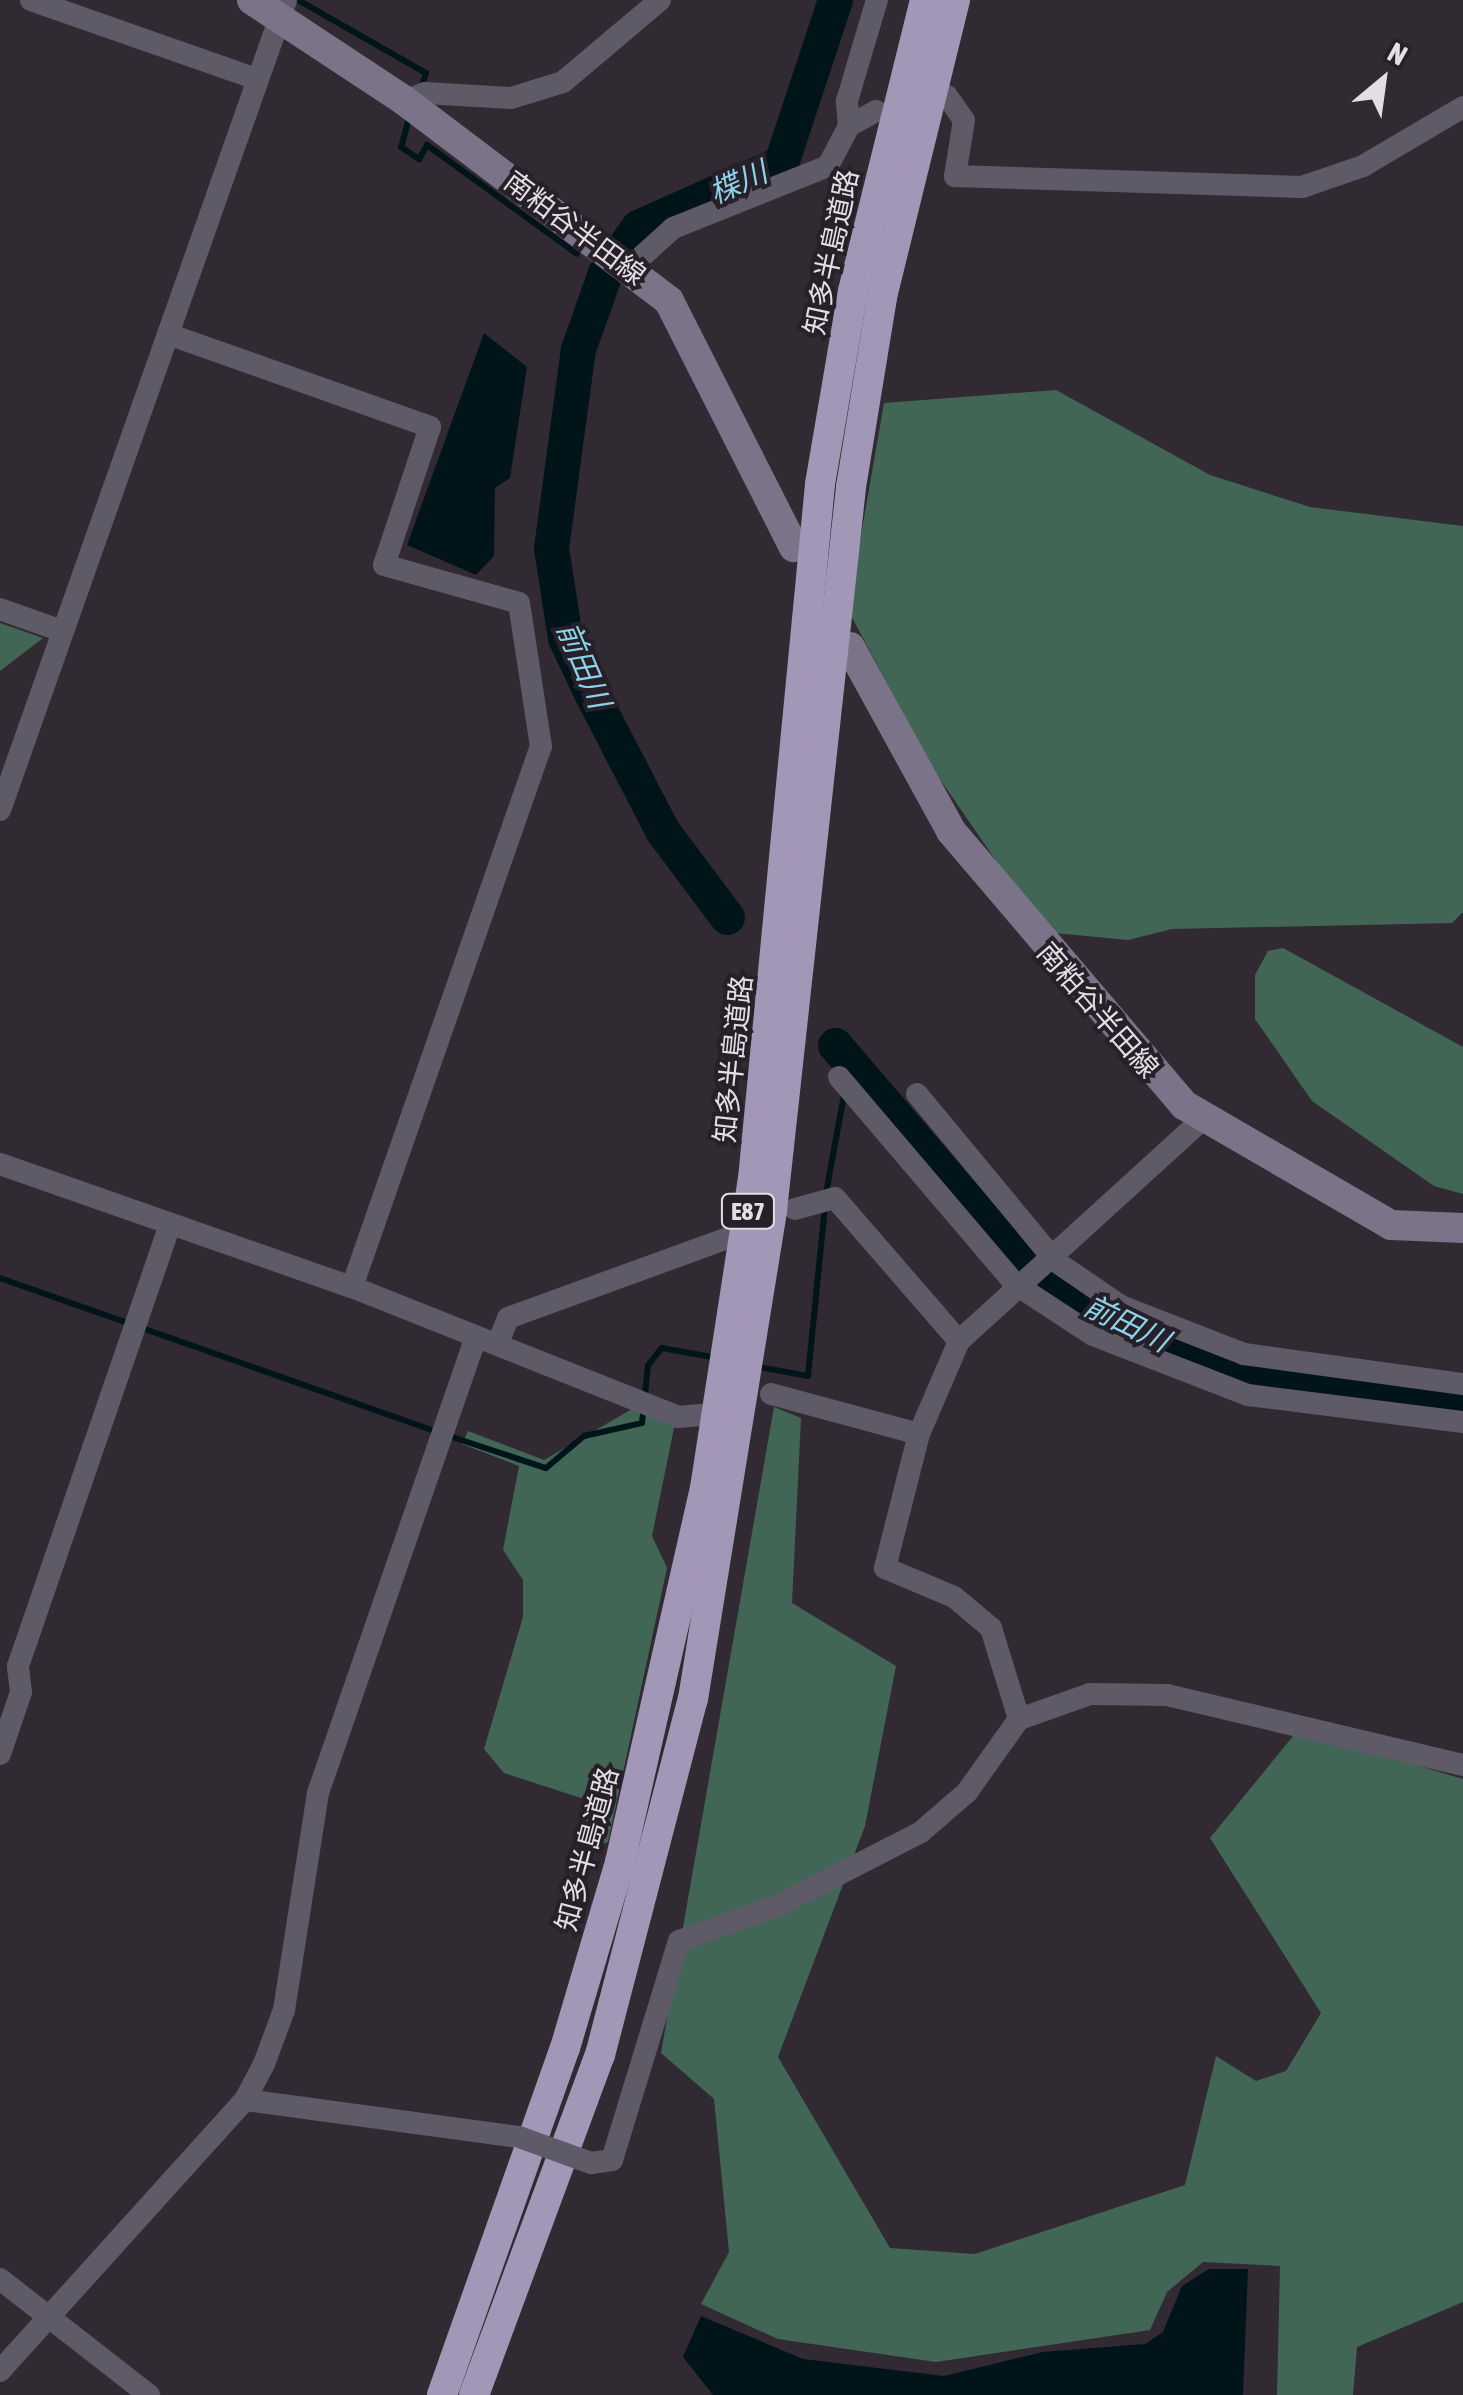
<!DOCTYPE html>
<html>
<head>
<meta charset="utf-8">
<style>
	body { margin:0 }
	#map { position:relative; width:1463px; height:2395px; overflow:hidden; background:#312a33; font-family:"Asap Condensed","Noto Sans JP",sans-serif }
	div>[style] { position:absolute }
	.forest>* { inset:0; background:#426656 }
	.water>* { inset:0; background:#01141a }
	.stream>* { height:6px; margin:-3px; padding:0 3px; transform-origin:3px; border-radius:3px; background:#01141a }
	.river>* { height:35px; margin:-17.5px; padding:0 17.5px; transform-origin:17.5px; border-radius:17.5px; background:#01141a }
	.street>* { height:22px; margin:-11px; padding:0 11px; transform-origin:11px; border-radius:11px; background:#5f5a67 }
	.secondary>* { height:30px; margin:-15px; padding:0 15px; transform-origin:15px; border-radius:15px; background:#7b7388 }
	.highway>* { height:30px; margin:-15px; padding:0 15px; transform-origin:15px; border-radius:15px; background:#a397b8 }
	.street-bridge>* { height:22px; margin:-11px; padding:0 11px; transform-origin:11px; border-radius:11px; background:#5f5a67 }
	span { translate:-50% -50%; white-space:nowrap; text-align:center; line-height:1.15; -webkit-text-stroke:8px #272029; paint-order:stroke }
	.shield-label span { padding:2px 8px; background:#272029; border:2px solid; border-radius:8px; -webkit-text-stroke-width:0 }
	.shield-label { font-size:25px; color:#e3dee4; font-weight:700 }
	.street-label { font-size:28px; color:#e3dee4 }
	.water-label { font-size:30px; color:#8ad4eb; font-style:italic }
	.north { position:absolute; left:1333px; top:30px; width:100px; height:100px; -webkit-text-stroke:8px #272029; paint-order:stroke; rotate:29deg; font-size:28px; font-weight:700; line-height:40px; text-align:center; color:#e3dee4 }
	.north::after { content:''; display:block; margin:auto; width:35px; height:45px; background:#e3dee4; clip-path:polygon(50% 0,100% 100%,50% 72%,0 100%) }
</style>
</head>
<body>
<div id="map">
	<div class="forest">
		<div style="clip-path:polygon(1056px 390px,1210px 475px,1310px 507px,1463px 526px,1463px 912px,1452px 923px,1172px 929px,1128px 940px,1045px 932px,933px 769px,848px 610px,884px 403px)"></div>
		<div style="clip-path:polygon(0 623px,43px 638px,0 671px)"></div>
		<div style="clip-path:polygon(1283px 948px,1463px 1047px,1463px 1194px,1434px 1186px,1312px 1101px,1255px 1019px,1255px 975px,1268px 951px)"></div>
		<div style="clip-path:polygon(774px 1407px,801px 1418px,792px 1603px,896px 1666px,865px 1826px,778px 2057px,890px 2248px,975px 2254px,1185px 2185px,1216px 2056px,1256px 2081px,1286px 2071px,1321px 2013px,1210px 1838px,1298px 1730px,1463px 1779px,1463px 2302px,1357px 2347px,1353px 2395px,1277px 2395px,1280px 2266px,1203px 2262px,1167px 2292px,1150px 2330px,936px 2362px,778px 2339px,701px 2304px,729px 2252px,714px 2099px,661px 2053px)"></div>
		<div style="clip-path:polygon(632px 1409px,675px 1423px,652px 1536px,667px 1568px,608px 1842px,589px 1848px,584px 1799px,504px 1773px,484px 1749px,523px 1617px,523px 1580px,503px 1550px,519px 1466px,462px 1444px,468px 1431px,544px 1460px)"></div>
	</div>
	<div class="water">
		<div style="clip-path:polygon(484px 333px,527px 367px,510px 478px,495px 488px,494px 556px,476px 575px,407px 545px)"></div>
		<div style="clip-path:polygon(1209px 2269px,1248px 2269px,1243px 2395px,713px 2395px,683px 2357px,701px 2316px,803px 2359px,944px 2376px,1043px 2352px,1145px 2344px,1163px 2332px,1182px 2286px)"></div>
	</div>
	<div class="stream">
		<div style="left:298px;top:0;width:147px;rotate:29.7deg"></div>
		<div style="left:426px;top:73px;width:16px;rotate:108deg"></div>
		<div style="left:409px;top:118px;width:30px;rotate:105deg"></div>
		<div style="left:401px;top:147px;width:22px;rotate:34deg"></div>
		<div style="left:419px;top:159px;width:16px;rotate:-60deg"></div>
		<div style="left:427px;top:145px;width:185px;rotate:36deg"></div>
		<div style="left:826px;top:1193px;width:100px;rotate:-79.6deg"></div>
		<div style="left:0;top:1278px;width:463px;rotate:19.4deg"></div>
		<div style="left:754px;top:1366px;width:55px;rotate:10.5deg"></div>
		<div style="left:808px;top:1376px;width:172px;rotate:-84.3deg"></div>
		<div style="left:449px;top:1436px;width:102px;rotate:18.3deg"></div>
		<div style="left:546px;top:1468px;width:50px;rotate:-40.1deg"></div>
		<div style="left:584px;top:1436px;width:59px;rotate:-12.6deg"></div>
		<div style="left:642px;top:1423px;width:58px;rotate:-84.1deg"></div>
		<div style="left:648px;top:1365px;width:22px;rotate:-51deg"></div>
		<div style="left:662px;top:1348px;width:56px;rotate:10.3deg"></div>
	</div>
	<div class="river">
		<div style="left:727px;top:917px;width:109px;rotate:-126.8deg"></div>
		<div style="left:662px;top:830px;width:152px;rotate:-117.4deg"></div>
		<div style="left:592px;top:695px;width:63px;rotate:-115.3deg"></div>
		<div style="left:565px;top:638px;width:91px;rotate:-98.8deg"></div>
		<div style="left:551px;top:548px;width:201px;rotate:-82.3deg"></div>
		<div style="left:578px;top:349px;width:81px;rotate:-70.4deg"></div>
		<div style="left:605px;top:273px;width:57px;rotate:-54.3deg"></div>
		<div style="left:638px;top:227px;width:157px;rotate:-24.1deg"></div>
		<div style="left:781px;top:163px;width:172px;rotate:-71.7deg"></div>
		<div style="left:835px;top:1045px;width:263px;rotate:49.5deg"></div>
		<div style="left:1006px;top:1245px;width:115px;rotate:37.6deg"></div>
		<div style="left:1097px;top:1315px;width:152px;rotate:22deg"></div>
		<div style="left:1238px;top:1372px;width:227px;rotate:7.6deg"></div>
	</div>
	<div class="street">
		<div style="left:31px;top:0;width:239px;rotate:19.3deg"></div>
		<div style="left:947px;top:96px;width:29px;rotate:55deg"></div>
		<div style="left:964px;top:120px;width:57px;rotate:99.1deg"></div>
		<div style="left:955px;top:176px;width:347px;rotate:1.8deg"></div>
		<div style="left:1302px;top:187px;width:65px;rotate:-19deg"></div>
		<div style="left:1363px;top:166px;width:116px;rotate:-30.5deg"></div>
		<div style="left:405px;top:101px;width:22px;rotate:-22deg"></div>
		<div style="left:425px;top:93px;width:86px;rotate:3.3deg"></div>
		<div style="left:511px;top:98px;width:54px;rotate:-17.1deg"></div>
		<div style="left:563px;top:82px;width:127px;rotate:-40.2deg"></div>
		<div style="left:849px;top:126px;width:31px;rotate:-29deg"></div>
		<div style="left:630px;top:267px;width:58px;rotate:-42.2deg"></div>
		<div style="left:673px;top:228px;width:167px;rotate:-21.8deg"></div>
		<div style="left:828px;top:166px;width:45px;rotate:-62.3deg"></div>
		<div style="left:849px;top:126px;width:25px;rotate:-95deg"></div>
		<div style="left:847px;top:101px;width:105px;rotate:-73.5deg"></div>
		<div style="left:168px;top:334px;width:278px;rotate:19.5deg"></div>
		<div style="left:430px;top:427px;width:145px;rotate:108.4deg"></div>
		<div style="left:384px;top:565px;width:140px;rotate:15.7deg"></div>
		<div style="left:519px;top:603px;width:145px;rotate:81.3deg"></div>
		<div style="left:541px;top:746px;width:573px;rotate:109.26deg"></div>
		<div style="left:0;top:609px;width:66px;rotate:19.5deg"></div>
		<div style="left:0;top:810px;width:859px;rotate:-70.55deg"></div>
		<div style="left:839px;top:1077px;width:272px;rotate:49.6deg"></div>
		<div style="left:1015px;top:1284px;width:93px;rotate:33.2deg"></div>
		<div style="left:1093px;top:1335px;width:166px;rotate:21.2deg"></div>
		<div style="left:1248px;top:1395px;width:217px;rotate:7.2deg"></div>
		<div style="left:917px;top:1094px;width:217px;rotate:50.4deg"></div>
		<div style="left:1055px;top:1261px;width:80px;rotate:34.3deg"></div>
		<div style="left:1121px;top:1306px;width:132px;rotate:21.3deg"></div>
		<div style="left:1244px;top:1354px;width:221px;rotate:7.8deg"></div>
		<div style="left:0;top:1164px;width:373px;rotate:19.3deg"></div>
		<div style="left:352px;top:1287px;width:351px;rotate:21.7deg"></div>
		<div style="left:678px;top:1417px;width:23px;rotate:-5deg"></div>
		<div style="left:795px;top:1209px;width:41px;rotate:-15.4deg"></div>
		<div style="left:835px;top:1198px;width:189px;rotate:49.1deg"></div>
		<div style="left:498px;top:1343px;width:27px;rotate:-68deg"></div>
		<div style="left:508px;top:1318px;width:231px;rotate:-20deg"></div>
		<div style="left:771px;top:1394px;width:153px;rotate:15.1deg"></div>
		<div style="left:1019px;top:1719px;width:95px;rotate:-107.1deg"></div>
		<div style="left:991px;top:1628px;width:48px;rotate:-140deg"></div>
		<div style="left:954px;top:1597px;width:75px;rotate:-157.2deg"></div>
		<div style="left:885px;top:1568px;width:138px;rotate:-75.8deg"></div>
		<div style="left:919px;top:1434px;width:101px;rotate:-66.7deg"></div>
		<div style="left:959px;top:1341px;width:327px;rotate:-42.3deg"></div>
		<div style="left:0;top:1754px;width:65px;rotate:-71.3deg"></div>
		<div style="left:21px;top:1692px;width:26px;rotate:-97deg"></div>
		<div style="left:18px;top:1666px;width:467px;rotate:-71deg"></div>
		<div style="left:245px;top:2100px;width:276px;rotate:7.7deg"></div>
		<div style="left:591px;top:2163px;width:21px;rotate:-8deg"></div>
		<div style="left:612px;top:2160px;width:229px;rotate:-73deg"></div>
		<div style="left:679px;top:1941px;width:104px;rotate:-19.7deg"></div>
		<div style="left:777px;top:1906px;width:162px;rotate:-27.2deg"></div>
		<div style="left:921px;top:1832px;width:61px;rotate:-41deg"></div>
		<div style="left:967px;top:1792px;width:90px;rotate:-54.5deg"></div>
		<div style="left:1019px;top:1719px;width:75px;rotate:-19.4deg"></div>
		<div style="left:1090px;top:1694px;width:77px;rotate:0.7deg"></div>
		<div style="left:1167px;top:1695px;width:304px;rotate:13.3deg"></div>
		<div style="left:0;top:2279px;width:189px;rotate:37.9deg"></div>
		<div style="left:0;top:2371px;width:365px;rotate:-47.9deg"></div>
		<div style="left:245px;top:2100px;width:41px;rotate:-62.2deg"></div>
		<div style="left:264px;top:2064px;width:58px;rotate:-69.7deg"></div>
		<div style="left:284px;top:2010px;width:220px;rotate:-81.1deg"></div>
		<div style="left:318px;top:1793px;width:483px;rotate:-70.9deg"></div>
	</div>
	<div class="secondary">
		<div style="left:252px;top:0;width:183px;rotate:33.4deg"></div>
		<div style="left:405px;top:101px;width:331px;rotate:37.1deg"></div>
		<div style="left:669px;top:301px;width:276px;rotate:63.1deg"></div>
		<div style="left:850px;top:647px;width:210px;rotate:61.2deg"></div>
		<div style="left:951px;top:831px;width:360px;rotate:49.6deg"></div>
		<div style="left:1184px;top:1105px;width:239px;rotate:30.1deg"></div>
		<div style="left:1391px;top:1225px;width:72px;rotate:2.4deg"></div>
	</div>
	<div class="highway">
		<div style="left:442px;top:2395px;width:368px;rotate:-70.5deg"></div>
		<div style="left:565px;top:2048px;width:194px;rotate:-73.5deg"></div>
		<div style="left:620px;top:1862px;width:384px;rotate:-77.2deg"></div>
		<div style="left:705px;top:1488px;width:313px;rotate:-81.2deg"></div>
		<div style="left:753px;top:1179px;width:698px;rotate:-84.49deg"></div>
		<div style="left:820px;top:484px;width:196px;rotate:-80.3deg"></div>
		<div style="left:853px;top:291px;width:300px;rotate:-76.1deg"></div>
		<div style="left:474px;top:2395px;width:363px;rotate:-69.7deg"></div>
		<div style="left:600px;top:2055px;width:368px;rotate:-75.4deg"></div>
		<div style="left:693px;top:1699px;width:495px;rotate:-80.8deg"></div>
		<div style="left:772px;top:1210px;width:727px;rotate:-83.76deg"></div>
		<div style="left:851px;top:487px;width:193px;rotate:-80.7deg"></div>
		<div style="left:882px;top:297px;width:306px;rotate:-76.2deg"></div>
	</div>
	<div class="street-bridge">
		<div style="left:519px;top:2137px;width:77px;rotate:19.9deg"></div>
	</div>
	<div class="shield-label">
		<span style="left:748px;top:1211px">E87</span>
	</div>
	<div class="street-label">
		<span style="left:575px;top:228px;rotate:37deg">南粕谷半田線</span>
		<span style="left:831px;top:252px;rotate:-78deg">知多半島道路</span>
		<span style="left:1098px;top:1010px;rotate:49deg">南粕谷半田線</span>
		<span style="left:733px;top:1059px;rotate:-84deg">知多半島道路</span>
		<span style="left:587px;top:1849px;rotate:-75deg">知多半島道路</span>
	</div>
	<div class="water-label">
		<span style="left:738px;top:182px;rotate:-24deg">楪川</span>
		<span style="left:584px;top:665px;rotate:67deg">前田川</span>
		<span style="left:1127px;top:1323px;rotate:26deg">前田川</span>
	</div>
	<div class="north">N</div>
</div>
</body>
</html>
